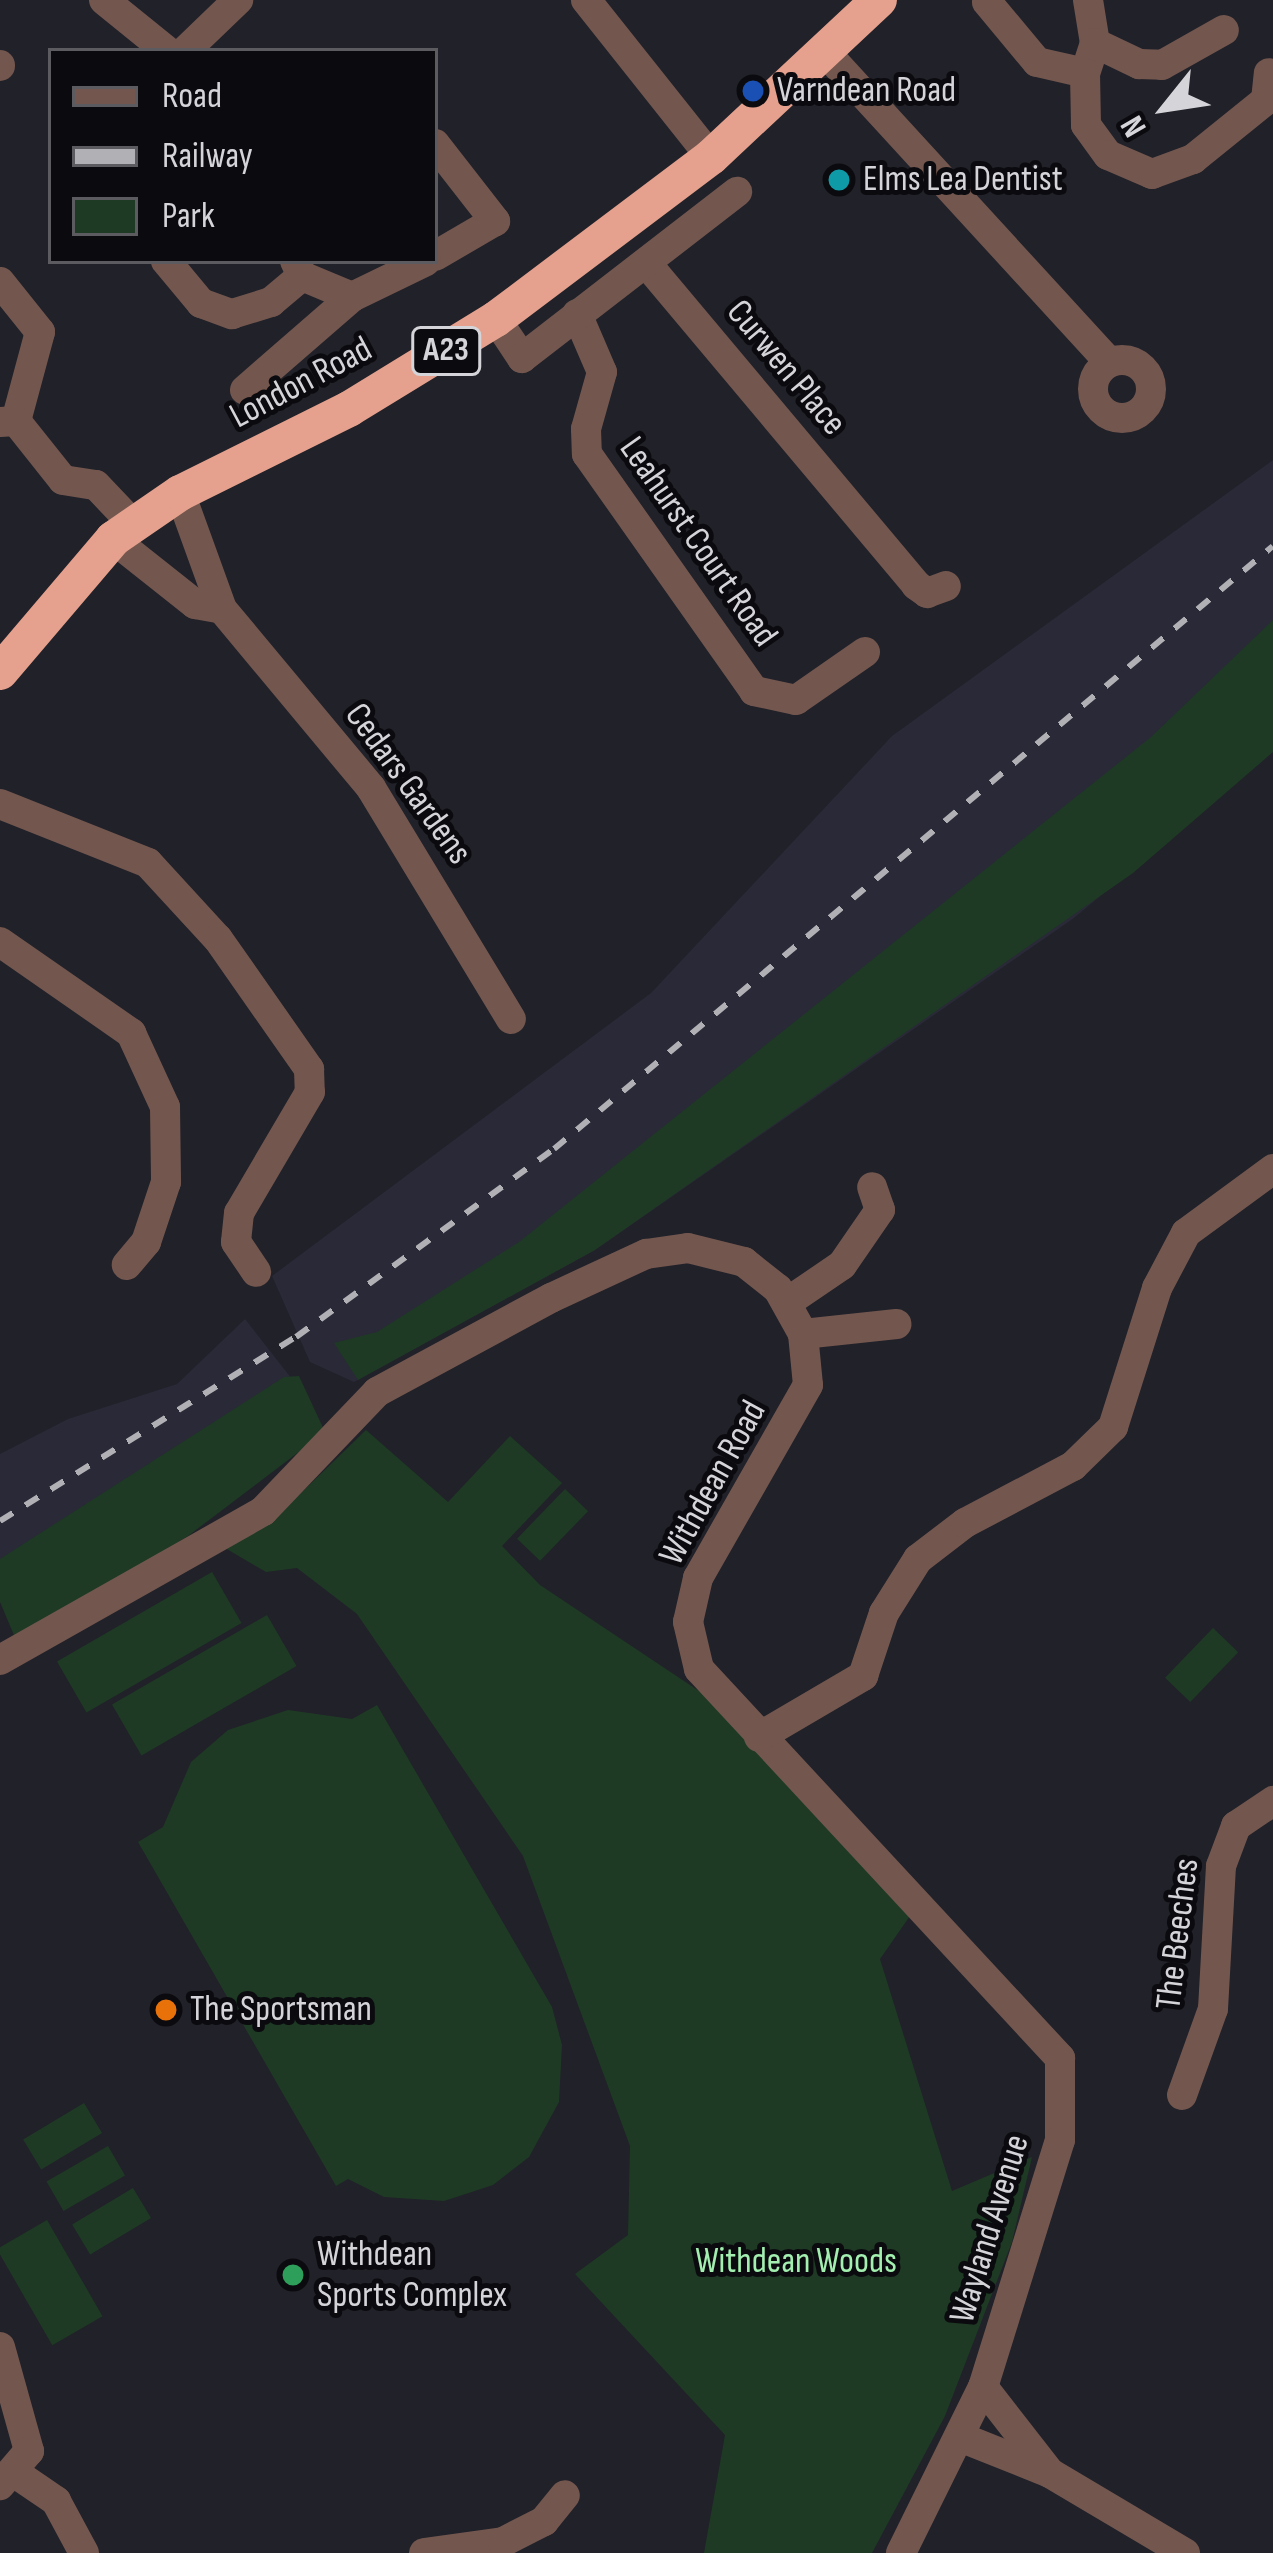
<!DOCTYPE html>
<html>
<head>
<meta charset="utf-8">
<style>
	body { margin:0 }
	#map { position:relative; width:1273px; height:2553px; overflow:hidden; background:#212129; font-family:"Sofia Sans Condensed",sans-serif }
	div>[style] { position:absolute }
	.built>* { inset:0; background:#292937 }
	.green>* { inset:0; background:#1e3a24; transform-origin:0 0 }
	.minor>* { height:30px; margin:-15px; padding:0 15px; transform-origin:15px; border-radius:15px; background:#73574f }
	.minor>.ring { margin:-15px; padding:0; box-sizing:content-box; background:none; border:30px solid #73574f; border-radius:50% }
	.highway>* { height:36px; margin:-18px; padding:0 18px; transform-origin:18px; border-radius:18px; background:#e5a18d }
	.rail>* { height:6px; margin-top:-3px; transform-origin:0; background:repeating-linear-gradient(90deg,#b0b0b5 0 15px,transparent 0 30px) }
	.dots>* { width:33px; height:33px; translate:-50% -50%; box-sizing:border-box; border:6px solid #0b0b0f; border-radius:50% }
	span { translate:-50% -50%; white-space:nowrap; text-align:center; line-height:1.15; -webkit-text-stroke:10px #0b0b0f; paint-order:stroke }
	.shield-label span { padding:3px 9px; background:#0b0b0f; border:3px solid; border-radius:9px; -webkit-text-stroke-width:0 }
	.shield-label { font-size:33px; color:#d4d4d9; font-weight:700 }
	.poi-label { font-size:36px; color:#d4d4d9 }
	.left { translate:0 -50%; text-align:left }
	.street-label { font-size:36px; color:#d4d4d9 }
	.park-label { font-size:36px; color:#a2efb0 }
	.legend { position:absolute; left:48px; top:48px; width:390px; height:216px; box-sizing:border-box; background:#0b0b0f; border:3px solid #5b5b60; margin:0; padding:15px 21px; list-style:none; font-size:36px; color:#d4d4d9 }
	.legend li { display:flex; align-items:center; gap:24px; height:60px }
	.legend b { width:60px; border:3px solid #5b5b60 }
	.north { position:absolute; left:1105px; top:48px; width:120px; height:120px; -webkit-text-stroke:9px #0b0b0f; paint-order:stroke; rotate:240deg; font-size:33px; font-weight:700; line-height:48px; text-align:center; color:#d4d4d9 }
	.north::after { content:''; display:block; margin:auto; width:42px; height:54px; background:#d4d4d9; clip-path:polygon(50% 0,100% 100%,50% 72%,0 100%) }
</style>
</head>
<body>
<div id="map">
	<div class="built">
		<div style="clip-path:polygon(1273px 460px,1273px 752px,1074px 918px,595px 1250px,354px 1382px,310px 1362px,272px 1276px,651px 993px,892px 736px)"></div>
		<div style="clip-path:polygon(245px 1319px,295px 1383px,0 1570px,0 1454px,68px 1419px,177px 1384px)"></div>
	</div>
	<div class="green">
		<div style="clip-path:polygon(1273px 620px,1273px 752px,1133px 873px,595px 1250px,358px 1380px,334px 1343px,377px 1332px,519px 1242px,1151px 737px)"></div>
		<div style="clip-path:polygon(299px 1376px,325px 1432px,188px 1536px,16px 1640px,0 1602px,0 1559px,284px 1377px)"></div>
		<div style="clip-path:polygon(366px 1430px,448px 1502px,510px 1436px,562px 1483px,502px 1546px,540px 1585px,717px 1703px,912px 1913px,880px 1959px,952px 2191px,1032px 2157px,1012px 2242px,945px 2416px,872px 2553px,704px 2553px,725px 2435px,575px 2274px,628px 2235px,630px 2146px,523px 1856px,357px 1614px,297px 1568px,266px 1572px,225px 1548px,299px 1495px)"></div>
		<div style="left:565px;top:1489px;width:32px;height:69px;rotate:44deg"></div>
		<div style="left:212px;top:1572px;width:59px;height:179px;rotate:60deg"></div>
		<div style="left:267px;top:1615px;width:59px;height:179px;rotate:60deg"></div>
		<div style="left:1213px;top:1628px;width:35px;height:69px;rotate:44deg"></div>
		<div style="clip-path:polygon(377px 1705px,552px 2007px,562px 2045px,559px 2102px,529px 2157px,493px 2185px,444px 2201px,384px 2197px,348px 2179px,336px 2186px,138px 1842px,163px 1827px,191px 1762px,228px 1730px,288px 1710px,352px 1719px)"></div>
		<div style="left:84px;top:2103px;width:35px;height:71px;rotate:59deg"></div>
		<div style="left:108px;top:2146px;width:34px;height:71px;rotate:60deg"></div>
		<div style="left:133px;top:2188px;width:35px;height:71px;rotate:59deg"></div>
		<div style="left:47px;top:2220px;width:111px;height:58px;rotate:60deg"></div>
	</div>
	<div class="minor">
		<div style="left:104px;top:0;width:81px;rotate:39deg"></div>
		<div style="left:586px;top:0;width:201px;rotate:51.5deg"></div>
		<div style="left:1088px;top:0;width:44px;rotate:80.8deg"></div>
		<div style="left:1095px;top:43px;width:32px;rotate:108deg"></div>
		<div style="left:1085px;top:73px;width:52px;rotate:88.9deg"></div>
		<div style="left:1086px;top:125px;width:37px;rotate:54deg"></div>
		<div style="left:1108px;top:155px;width:48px;rotate:23.4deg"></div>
		<div style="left:1152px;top:174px;width:44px;rotate:-20.1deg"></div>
		<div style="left:1193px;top:159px;width:94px;rotate:-38.9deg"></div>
		<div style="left:1266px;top:100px;width:27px;rotate:-84deg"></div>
		<div style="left:987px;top:2px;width:78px;rotate:50.2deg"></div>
		<div style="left:1037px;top:62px;width:49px;rotate:12.9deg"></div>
		<div style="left:1095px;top:43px;width:49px;rotate:25.5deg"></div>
		<div style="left:1139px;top:64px;width:23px;rotate:2deg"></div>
		<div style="left:1162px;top:65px;width:71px;rotate:-29.4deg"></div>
		<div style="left:185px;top:51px;width:74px;rotate:-43.9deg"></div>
		<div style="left:826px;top:53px;width:419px;rotate:47.5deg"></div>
		<div style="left:0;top:65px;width:1px;rotate:90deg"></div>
		<div style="left:435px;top:144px;width:98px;rotate:52.1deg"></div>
		<div style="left:495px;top:221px;width:69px;rotate:149.7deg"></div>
		<div style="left:166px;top:261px;width:55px;rotate:50.2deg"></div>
		<div style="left:201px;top:303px;width:33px;rotate:20deg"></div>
		<div style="left:232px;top:314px;width:41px;rotate:-17.1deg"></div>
		<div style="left:271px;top:302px;width:40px;rotate:-40deg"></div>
		<div style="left:295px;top:261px;width:17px;rotate:65deg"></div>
		<div style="left:302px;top:276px;width:54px;rotate:22.8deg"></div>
		<div style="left:352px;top:297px;width:82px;rotate:-25.9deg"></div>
		<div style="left:647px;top:264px;width:419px;rotate:50deg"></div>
		<div style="left:916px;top:585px;width:14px;rotate:36deg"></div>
		<div style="left:927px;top:593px;width:20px;rotate:-20deg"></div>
		<div style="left:0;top:282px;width:64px;rotate:51.3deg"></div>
		<div style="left:40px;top:332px;width:92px;rotate:105.1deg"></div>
		<div style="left:16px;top:421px;width:16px;rotate:176deg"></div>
		<div style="left:577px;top:314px;width:63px;rotate:66.7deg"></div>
		<div style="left:602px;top:372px;width:59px;rotate:105.7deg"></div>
		<div style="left:586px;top:429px;width:25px;rotate:88deg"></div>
		<div style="left:587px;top:454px;width:290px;rotate:54.8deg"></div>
		<div style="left:754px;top:691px;width:43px;rotate:12.1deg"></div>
		<div style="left:796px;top:700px;width:84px;rotate:-34.8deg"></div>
		<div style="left:496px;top:319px;width:47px;rotate:56.3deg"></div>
		<div style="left:522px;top:358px;width:272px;rotate:-37.7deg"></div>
		<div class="ring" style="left:1093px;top:360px;width:28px;height:28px"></div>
		<div style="left:245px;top:390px;width:142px;rotate:-41deg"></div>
		<div style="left:16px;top:421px;width:75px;rotate:51.5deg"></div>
		<div style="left:63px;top:480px;width:33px;rotate:9deg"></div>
		<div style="left:96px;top:485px;width:54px;rotate:46.5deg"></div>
		<div style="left:180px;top:493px;width:123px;rotate:70.1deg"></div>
		<div style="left:222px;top:609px;width:233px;rotate:50.2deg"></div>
		<div style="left:371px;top:788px;width:270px;rotate:58.8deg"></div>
		<div style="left:113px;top:539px;width:105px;rotate:38.4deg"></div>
		<div style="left:195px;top:604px;width:27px;rotate:10deg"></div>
		<div style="left:0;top:804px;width:159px;rotate:21.7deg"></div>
		<div style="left:148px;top:863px;width:103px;rotate:47.4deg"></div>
		<div style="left:218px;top:939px;width:159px;rotate:55deg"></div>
		<div style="left:309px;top:1069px;width:23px;rotate:88deg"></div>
		<div style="left:310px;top:1092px;width:140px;rotate:120.4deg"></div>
		<div style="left:239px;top:1213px;width:29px;rotate:96deg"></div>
		<div style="left:236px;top:1242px;width:36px;rotate:56deg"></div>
		<div style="left:0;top:942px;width:160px;rotate:34.8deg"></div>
		<div style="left:131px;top:1033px;width:81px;rotate:65.3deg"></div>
		<div style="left:165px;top:1107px;width:75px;rotate:89.2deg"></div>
		<div style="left:166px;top:1182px;width:63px;rotate:108.4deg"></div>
		<div style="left:146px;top:1242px;width:30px;rotate:130deg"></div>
		<div style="left:789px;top:1301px;width:64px;rotate:-34.2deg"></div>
		<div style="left:842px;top:1265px;width:67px;rotate:-55.4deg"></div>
		<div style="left:880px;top:1210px;width:24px;rotate:-109deg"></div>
		<div style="left:803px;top:1334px;width:94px;rotate:-6.1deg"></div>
		<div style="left:0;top:1660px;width:302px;rotate:-29.5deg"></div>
		<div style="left:263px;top:1511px;width:165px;rotate:-46.2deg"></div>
		<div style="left:377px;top:1392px;width:198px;rotate:-28.4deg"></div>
		<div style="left:551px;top:1298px;width:105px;rotate:-24.9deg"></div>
		<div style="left:646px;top:1254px;width:42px;rotate:-8.1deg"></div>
		<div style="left:688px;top:1248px;width:58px;rotate:14deg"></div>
		<div style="left:744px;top:1262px;width:43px;rotate:38.5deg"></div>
		<div style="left:778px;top:1289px;width:51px;rotate:60.9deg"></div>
		<div style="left:803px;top:1334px;width:51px;rotate:84.4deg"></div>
		<div style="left:808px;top:1385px;width:222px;rotate:119.7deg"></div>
		<div style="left:698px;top:1578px;width:45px;rotate:102.8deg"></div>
		<div style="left:688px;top:1622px;width:48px;rotate:76.8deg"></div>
		<div style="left:699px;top:1669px;width:531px;rotate:47.14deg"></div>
		<div style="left:1060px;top:2058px;width:82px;rotate:90deg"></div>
		<div style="left:1060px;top:2140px;width:259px;rotate:107.3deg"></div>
		<div style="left:983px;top:2387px;width:185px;rotate:116.3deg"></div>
		<div style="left:759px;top:1737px;width:121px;rotate:-30.4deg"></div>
		<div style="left:863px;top:1676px;width:66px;rotate:-71.6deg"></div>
		<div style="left:884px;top:1613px;width:64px;rotate:-57.8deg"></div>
		<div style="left:918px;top:1559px;width:59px;rotate:-37.5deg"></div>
		<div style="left:965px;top:1523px;width:122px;rotate:-27.8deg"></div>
		<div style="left:1073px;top:1466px;width:56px;rotate:-44.3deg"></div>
		<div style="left:1113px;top:1427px;width:146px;rotate:-72.4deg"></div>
		<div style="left:1157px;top:1288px;width:62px;rotate:-62.2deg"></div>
		<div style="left:1186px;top:1233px;width:108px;rotate:-36.3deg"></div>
		<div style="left:1182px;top:2095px;width:91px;rotate:-70.2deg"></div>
		<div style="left:1213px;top:2009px;width:143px;rotate:-86.8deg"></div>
		<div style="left:1221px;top:1866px;width:43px;rotate:-69.4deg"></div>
		<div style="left:1236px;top:1826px;width:45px;rotate:-34deg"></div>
		<div style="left:0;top:2347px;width:108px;rotate:74.4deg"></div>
		<div style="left:29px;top:2451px;width:45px;rotate:130.5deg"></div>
		<div style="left:960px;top:2437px;width:97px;rotate:21.8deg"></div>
		<div style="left:1050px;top:2473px;width:109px;rotate:-127.9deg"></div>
		<div style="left:15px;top:2473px;width:50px;rotate:34.3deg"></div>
		<div style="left:56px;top:2501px;width:59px;rotate:61.7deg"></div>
		<div style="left:1050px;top:2473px;width:157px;rotate:30.7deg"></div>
		<div style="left:424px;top:2553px;width:80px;rotate:-7.9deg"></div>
		<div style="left:503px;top:2542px;width:46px;rotate:-27.1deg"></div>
		<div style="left:544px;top:2521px;width:33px;rotate:-51deg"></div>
	</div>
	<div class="highway">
		<div style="left:0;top:672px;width:175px;rotate:-49.6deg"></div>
		<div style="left:113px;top:539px;width:81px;rotate:-34.5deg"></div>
		<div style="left:180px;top:493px;width:189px;rotate:-26.4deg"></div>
		<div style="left:349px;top:409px;width:172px;rotate:-31.5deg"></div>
		<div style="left:496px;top:319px;width:269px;rotate:-37deg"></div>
		<div style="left:711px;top:157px;width:230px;rotate:-43.1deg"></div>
	</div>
	<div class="rail">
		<div style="left:0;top:1521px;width:349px;rotate:-31.9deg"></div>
		<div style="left:296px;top:1337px;width:319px;rotate:-36.1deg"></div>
		<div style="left:554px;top:1149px;width:938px;rotate:-39.99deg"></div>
	</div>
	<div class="dots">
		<div style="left:753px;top:91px;background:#1a4fb4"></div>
		<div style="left:839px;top:180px;background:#0f9aa8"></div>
		<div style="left:166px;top:2010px;background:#e8710a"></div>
		<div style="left:293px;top:2275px;background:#2e9e5b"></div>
	</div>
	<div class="shield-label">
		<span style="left:446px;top:351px">A23</span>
	</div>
	<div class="poi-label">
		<span class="left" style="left:777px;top:91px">Varndean Road</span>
		<span class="left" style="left:863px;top:180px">Elms Lea Dentist</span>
		<span class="left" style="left:190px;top:2010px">The Sportsman</span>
		<span class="left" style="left:317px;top:2275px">Withdean<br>Sports Complex</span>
	</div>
	<div class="street-label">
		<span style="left:786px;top:368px;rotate:50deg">Curwen Place</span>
		<span style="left:301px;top:383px;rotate:-28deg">London Road</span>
		<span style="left:698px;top:542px;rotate:55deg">Leahurst Court Road</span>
		<span style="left:408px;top:784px;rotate:54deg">Cedars Gardens</span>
		<span style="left:713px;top:1483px;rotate:-61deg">Withdean Road</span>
		<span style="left:1178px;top:1934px;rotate:-83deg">The Beeches</span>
		<span style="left:990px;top:2229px;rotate:-73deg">Wayland Avenue</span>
	</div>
	<div class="park-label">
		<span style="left:796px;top:2262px">Withdean Woods</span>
	</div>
	<ul class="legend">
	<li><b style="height:15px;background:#73574f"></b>Road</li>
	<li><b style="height:15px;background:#b0b0b5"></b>Railway</li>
	<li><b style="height:33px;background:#1e3a24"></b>Park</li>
	</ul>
	<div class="north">N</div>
</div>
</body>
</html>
